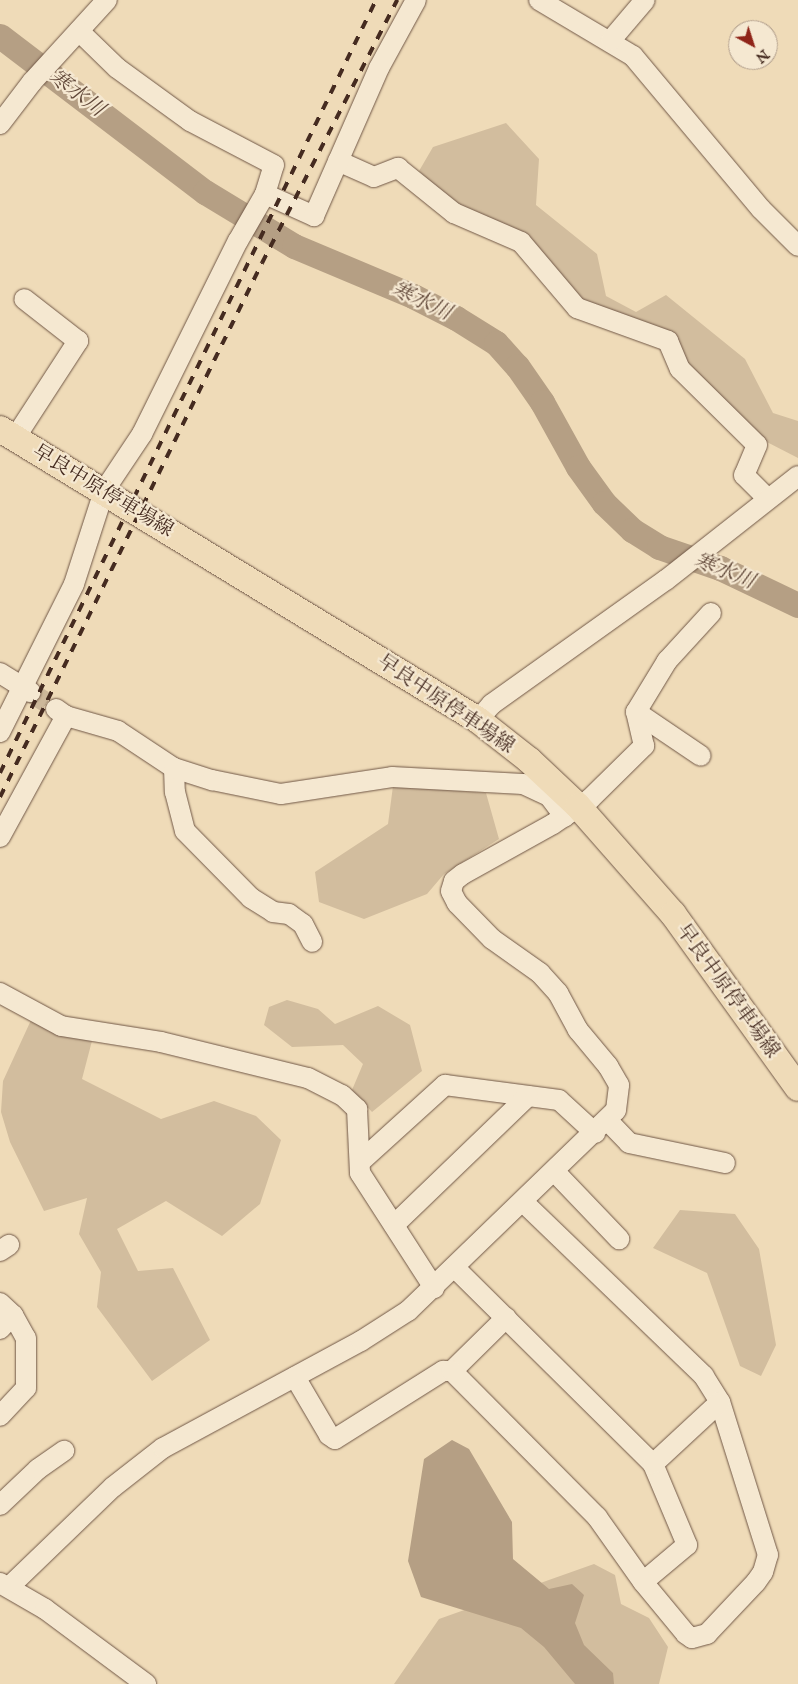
<!DOCTYPE html>
<html>
<head>
<meta charset="utf-8">
<style>
	body { margin:0 }
	#map { position:relative; width:798px; height:1684px; overflow:hidden; background:#efdbb8; font-family:"IM FELL English","Noto Serif JP",serif }
	div>[style] { position:absolute }
	.green>* { inset:0; background:#d2bd9e }
	.water>* { inset:0; background:#b59f84 }
	.river>* { height:25px; margin:-12.5px; padding:0 12.5px; transform-origin:12.5px; border-radius:12.5px; background:#b59f84 }
	.minor-tunnel>* { height:20px; margin-top:-10px; transform-origin:0; background:repeating-linear-gradient(90deg,#cdb89a 0 20px,transparent 0 30px) }
	.roads { filter:drop-shadow(0 0 1px #705746) drop-shadow(0 0 1px #705746) }
	.minor>* { height:20px; margin:-10px; padding:0 10px; transform-origin:10px; border-radius:10px; background:#f5e8d1 }
	.major>* { height:26px; margin:-13px; padding:0 13px; transform-origin:13px; border-radius:13px; background:#efdbb8 }
	.rail>* { height:4px; margin-top:-2px; transform-origin:0; background:repeating-linear-gradient(90deg,#452b20 0 9px,transparent 0 18px) }
	span { translate:-50% -50%; white-space:nowrap; text-align:center; line-height:1.15; -webkit-text-stroke:4.5px #f5e8d1; paint-order:stroke }
	.street-label { font-size:20px; color:#452b20 }
	.water-label { font-size:21px; color:#614839; font-style:italic }
	.north { position:absolute; left:728px; top:20px; width:50px; height:50px; box-sizing:border-box; background:#f5e8d1; border:1px solid #af9c8a; border-radius:50%; rotate:140deg; font-size:14px; font-weight:700; line-height:20px; text-align:center; color:#452b20 }
	.north::after { content:''; display:block; margin:auto; width:18px; height:22px; background:#8f2418; clip-path:polygon(50% 0,100% 100%,50% 72%,0 100%) }
</style>
</head>
<body>
<div id="map">
	<div class="green">
		<div style="clip-path:polygon(506px 123px,539px 159px,536px 205px,597px 254px,606px 296px,636px 312px,666px 295px,745px 359px,773px 413px,798px 421px,798px 458px,757px 437px,686px 362px,583px 302px,523px 234px,456px 206px,419px 171px,433px 147px)"></div>
		<div style="clip-path:polygon(393px 786px,486px 793px,499px 839px,444px 874px,427px 894px,364px 919px,319px 902px,315px 872px,388px 824px)"></div>
		<div style="clip-path:polygon(287px 1000px,318px 1009px,335px 1024px,378px 1006px,410px 1025px,422px 1071px,372px 1112px,352px 1090px,363px 1064px,343px 1045px,292px 1047px,264px 1025px,269px 1007px)"></div>
		<div style="clip-path:polygon(32px 1018px,93px 1037px,82px 1079px,161px 1119px,214px 1101px,256px 1116px,281px 1140px,260px 1204px,222px 1236px,166px 1201px,117px 1229px,138px 1271px,173px 1268px,210px 1340px,152px 1381px,97px 1307px,101px 1272px,79px 1234px,87px 1198px,44px 1211px,10px 1142px,1px 1112px,3px 1081px)"></div>
		<div style="clip-path:polygon(680px 1210px,735px 1214px,759px 1249px,776px 1345px,761px 1376px,740px 1366px,707px 1273px,653px 1248px)"></div>
		<div style="clip-path:polygon(594px 1564px,615px 1575px,621px 1604px,649px 1618px,668px 1647px,659px 1684px,394px 1684px,439px 1619px)"></div>
	</div>
	<div class="water">
		<div style="clip-path:polygon(452px 1440px,469px 1449px,512px 1522px,513px 1559px,549px 1589px,572px 1584px,584px 1595px,575px 1623px,584px 1645px,613px 1673px,614px 1684px,575px 1684px,544px 1647px,521px 1628px,421px 1597px,408px 1561px,424px 1459px)"></div>
	</div>
	<div class="river">
		<div style="left:0;top:36px;width:258px;rotate:37.3deg"></div>
		<div style="left:205px;top:192px;width:104px;rotate:31.2deg"></div>
		<div style="left:294px;top:246px;width:129px;rotate:22.8deg"></div>
		<div style="left:413px;top:296px;width:48px;rotate:27.1deg"></div>
		<div style="left:456px;top:318px;width:47px;rotate:32deg"></div>
		<div style="left:496px;top:343px;width:31px;rotate:48deg"></div>
		<div style="left:517px;top:366px;width:44px;rotate:55.2deg"></div>
		<div style="left:542px;top:402px;width:74px;rotate:61deg"></div>
		<div style="left:578px;top:467px;width:44px;rotate:54.2deg"></div>
		<div style="left:604px;top:503px;width:39px;rotate:44deg"></div>
		<div style="left:632px;top:530px;width:32px;rotate:32deg"></div>
		<div style="left:659px;top:547px;width:65px;rotate:19deg"></div>
		<div style="left:720px;top:568px;width:86px;rotate:25.4deg"></div>
	</div>
	<div class="minor-tunnel">
		<div style="left:30px;top:692px;width:31px;rotate:33deg"></div>
	</div>
	<div class="roads">
		<div class="minor">
			<div style="left:539px;top:0;width:109px;rotate:30.8deg"></div>
			<div style="left:633px;top:56px;width:199px;rotate:50.1deg"></div>
			<div style="left:761px;top:209px;width:52px;rotate:45deg"></div>
			<div style="left:611px;top:40px;width:52px;rotate:-49.6deg"></div>
			<div style="left:0;top:124px;width:53px;rotate:-52.7deg"></div>
			<div style="left:32px;top:82px;width:111px;rotate:-47.6deg"></div>
			<div style="left:338px;top:161px;width:39px;rotate:24deg"></div>
			<div style="left:374px;top:177px;width:26px;rotate:-21deg"></div>
			<div style="left:398px;top:168px;width:72px;rotate:38.8deg"></div>
			<div style="left:454px;top:213px;width:73px;rotate:23.4deg"></div>
			<div style="left:521px;top:242px;width:87px;rotate:49.7deg"></div>
			<div style="left:577px;top:308px;width:97px;rotate:19.9deg"></div>
			<div style="left:668px;top:341px;width:30px;rotate:67deg"></div>
			<div style="left:680px;top:369px;width:108px;rotate:44.6deg"></div>
			<div style="left:757px;top:445px;width:33px;rotate:113deg"></div>
			<div style="left:744px;top:475px;width:34px;rotate:45deg"></div>
			<div style="left:265px;top:194px;width:54px;rotate:24.2deg"></div>
			<div style="left:314px;top:216px;width:162px;rotate:-66.3deg"></div>
			<div style="left:379px;top:68px;width:77px;rotate:-61.4deg"></div>
			<div style="left:15px;top:438px;width:116px;rotate:-57deg"></div>
			<div style="left:78px;top:341px;width:68px;rotate:-142.1deg"></div>
			<div style="left:0;top:673px;width:36px;rotate:32deg"></div>
			<div style="left:56px;top:709px;width:12px;rotate:35deg"></div>
			<div style="left:66px;top:716px;width:54px;rotate:16.1deg"></div>
			<div style="left:118px;top:731px;width:67px;rotate:33.5deg"></div>
			<div style="left:174px;top:768px;width:24px;rotate:88deg"></div>
			<div style="left:175px;top:792px;width:40px;rotate:75.6deg"></div>
			<div style="left:185px;top:831px;width:94px;rotate:45.4deg"></div>
			<div style="left:251px;top:898px;width:26px;rotate:32deg"></div>
			<div style="left:273px;top:912px;width:16px;rotate:7deg"></div>
			<div style="left:289px;top:914px;width:17px;rotate:36deg"></div>
			<div style="left:303px;top:924px;width:20px;rotate:63deg"></div>
			<div style="left:636px;top:712px;width:78px;rotate:34.1deg"></div>
			<div style="left:478px;top:720px;width:21px;rotate:-49deg"></div>
			<div style="left:492px;top:704px;width:214px;rotate:-35.5deg"></div>
			<div style="left:666px;top:580px;width:168px;rotate:-38.2deg"></div>
			<div style="left:0;top:732px;width:165px;rotate:-63.4deg"></div>
			<div style="left:74px;top:584px;width:98px;rotate:-72.1deg"></div>
			<div style="left:104px;top:491px;width:69px;rotate:-56.3deg"></div>
			<div style="left:142px;top:434px;width:216px;rotate:-63.6deg"></div>
			<div style="left:238px;top:241px;width:54px;rotate:-60.1deg"></div>
			<div style="left:265px;top:194px;width:30px;rotate:-73deg"></div>
			<div style="left:274px;top:165px;width:95px;rotate:-152.4deg"></div>
			<div style="left:190px;top:121px;width:90px;rotate:-144deg"></div>
			<div style="left:117px;top:68px;width:53px;rotate:-135.8deg"></div>
			<div style="left:174px;top:768px;width:40px;rotate:18deg"></div>
			<div style="left:212px;top:780px;width:70px;rotate:11.5deg"></div>
			<div style="left:281px;top:794px;width:112px;rotate:-8.7deg"></div>
			<div style="left:392px;top:777px;width:131px;rotate:3.1deg"></div>
			<div style="left:523px;top:784px;width:29px;rotate:25deg"></div>
			<div style="left:549px;top:796px;width:26px;rotate:53deg"></div>
			<div style="left:0;top:837px;width:138px;rotate:-61.4deg"></div>
			<div style="left:0;top:993px;width:69px;rotate:28.4deg"></div>
			<div style="left:61px;top:1026px;width:101px;rotate:9.1deg"></div>
			<div style="left:161px;top:1042px;width:151px;rotate:13.8deg"></div>
			<div style="left:308px;top:1078px;width:38px;rotate:27deg"></div>
			<div style="left:342px;top:1095px;width:21px;rotate:43deg"></div>
			<div style="left:357px;top:1109px;width:64px;rotate:87.3deg"></div>
			<div style="left:360px;top:1173px;width:137px;rotate:57.2deg"></div>
			<div style="left:608px;top:1121px;width:30px;rotate:46deg"></div>
			<div style="left:629px;top:1143px;width:98px;rotate:11.8deg"></div>
			<div style="left:360px;top:1162px;width:115px;rotate:-42.2deg"></div>
			<div style="left:445px;top:1085px;width:115px;rotate:7.5deg"></div>
			<div style="left:559px;top:1100px;width:49px;rotate:42.5deg"></div>
			<div style="left:555px;top:1172px;width:93px;rotate:46.3deg"></div>
			<div style="left:394px;top:1225px;width:186px;rotate:-43.9deg"></div>
			<div style="left:0;top:1251px;width:11px;rotate:-34deg"></div>
			<div style="left:455px;top:1268px;width:279px;rotate:44.7deg"></div>
			<div style="left:653px;top:1464px;width:88px;rotate:67.2deg"></div>
			<div style="left:687px;top:1545px;width:57px;rotate:139.9deg"></div>
			<div style="left:0;top:1303px;width:18px;rotate:43deg"></div>
			<div style="left:13px;top:1315px;width:26px;rotate:61deg"></div>
			<div style="left:26px;top:1338px;width:50px;rotate:90deg"></div>
			<div style="left:26px;top:1388px;width:38px;rotate:133deg"></div>
			<div style="left:0;top:1329px;width:19px;rotate:-47deg"></div>
			<div style="left:452px;top:1371px;width:76px;rotate:-44.5deg"></div>
			<div style="left:295px;top:1377px;width:67px;rotate:59.6deg"></div>
			<div style="left:329px;top:1435px;width:7px;rotate:34deg"></div>
			<div style="left:335px;top:1439px;width:128px;rotate:-32.2deg"></div>
			<div style="left:443px;top:1371px;width:9px"></div>
			<div style="left:452px;top:1371px;width:206px;rotate:45.2deg"></div>
			<div style="left:597px;top:1517px;width:80px;rotate:54.7deg"></div>
			<div style="left:643px;top:1582px;width:67px;rotate:50.4deg"></div>
			<div style="left:686px;top:1634px;width:7px;rotate:34deg"></div>
			<div style="left:692px;top:1638px;width:16px;rotate:-15deg"></div>
			<div style="left:707px;top:1634px;width:71px;rotate:-46.7deg"></div>
			<div style="left:756px;top:1582px;width:12px;rotate:-55deg"></div>
			<div style="left:763px;top:1572px;width:18px;rotate:-74deg"></div>
			<div style="left:768px;top:1555px;width:160px;rotate:-107.4deg"></div>
			<div style="left:720px;top:1402px;width:31px;rotate:-122deg"></div>
			<div style="left:704px;top:1376px;width:251px;rotate:-136.1deg"></div>
			<div style="left:653px;top:1464px;width:91px;rotate:-42.8deg"></div>
			<div style="left:0;top:1505px;width:52px;rotate:-43.5deg"></div>
			<div style="left:38px;top:1469px;width:32px;rotate:-35deg"></div>
			<div style="left:0;top:1583px;width:52px;rotate:30deg"></div>
			<div style="left:45px;top:1609px;width:126px;rotate:36.6deg"></div>
			<div style="left:9px;top:1587px;width:144px;rotate:-43.9deg"></div>
			<div style="left:113px;top:1487px;width:63px;rotate:-38deg"></div>
			<div style="left:163px;top:1448px;width:225px;rotate:-28.4deg"></div>
			<div style="left:361px;top:1341px;width:56px;rotate:-32.6deg"></div>
			<div style="left:408px;top:1311px;width:289px;rotate:-44deg"></div>
			<div style="left:616px;top:1110px;width:25px;rotate:-83deg"></div>
			<div style="left:619px;top:1085px;width:22px;rotate:-120deg"></div>
			<div style="left:608px;top:1066px;width:47px;rotate:-129.8deg"></div>
			<div style="left:578px;top:1030px;width:42px;rotate:-118.4deg"></div>
			<div style="left:558px;top:993px;width:27px;rotate:-132deg"></div>
			<div style="left:540px;top:973px;width:59px;rotate:-144.7deg"></div>
			<div style="left:492px;top:939px;width:50px;rotate:-134.2deg"></div>
			<div style="left:457px;top:903px;width:13px;rotate:-117deg"></div>
			<div style="left:451px;top:891px;width:10px;rotate:-73deg"></div>
			<div style="left:454px;top:881px;width:11px;rotate:-38deg"></div>
			<div style="left:463px;top:874px;width:103px;rotate:-29.1deg"></div>
			<div style="left:553px;top:824px;width:45px;rotate:-34deg"></div>
			<div style="left:590px;top:799px;width:76px;rotate:-44.5deg"></div>
			<div style="left:644px;top:746px;width:35px;rotate:-103deg"></div>
			<div style="left:636px;top:712px;width:60px;rotate:-58.7deg"></div>
			<div style="left:667px;top:661px;width:65px;rotate:-47.5deg"></div>
		</div>
		<div class="major">
			<div style="left:0;top:429px;width:560px;rotate:31.33deg"></div>
			<div style="left:478px;top:720px;width:65px;rotate:38.1deg"></div>
			<div style="left:529px;top:760px;width:67px;rotate:43.2deg"></div>
			<div style="left:578px;top:806px;width:144px;rotate:48.7deg"></div>
			<div style="left:673px;top:914px;width:214px;rotate:54.3deg"></div>
		</div>
	</div>
	<div class="rail">
		<div style="left:0;top:773px;width:860px;rotate:-64.06deg"></div>
		<div style="left:0;top:797px;width:595px;rotate:-63.87deg"></div>
		<div style="left:262px;top:263px;width:296px;rotate:-62.8deg"></div>
	</div>
	<div class="street-label">
		<span style="left:103px;top:491px;rotate:31deg">早良中原停車場線</span>
		<span style="left:446px;top:704px;rotate:34deg">早良中原停車場線</span>
		<span style="left:728px;top:991px;rotate:54deg">早良中原停車場線</span>
	</div>
	<div class="water-label">
		<span style="left:76px;top:94px;rotate:37deg">寒水川</span>
		<span style="left:421px;top:302px;rotate:25deg">寒水川</span>
		<span style="left:724px;top:572px;rotate:22deg">寒水川</span>
	</div>
	<div class="north">N</div>
</div>
</body>
</html>
